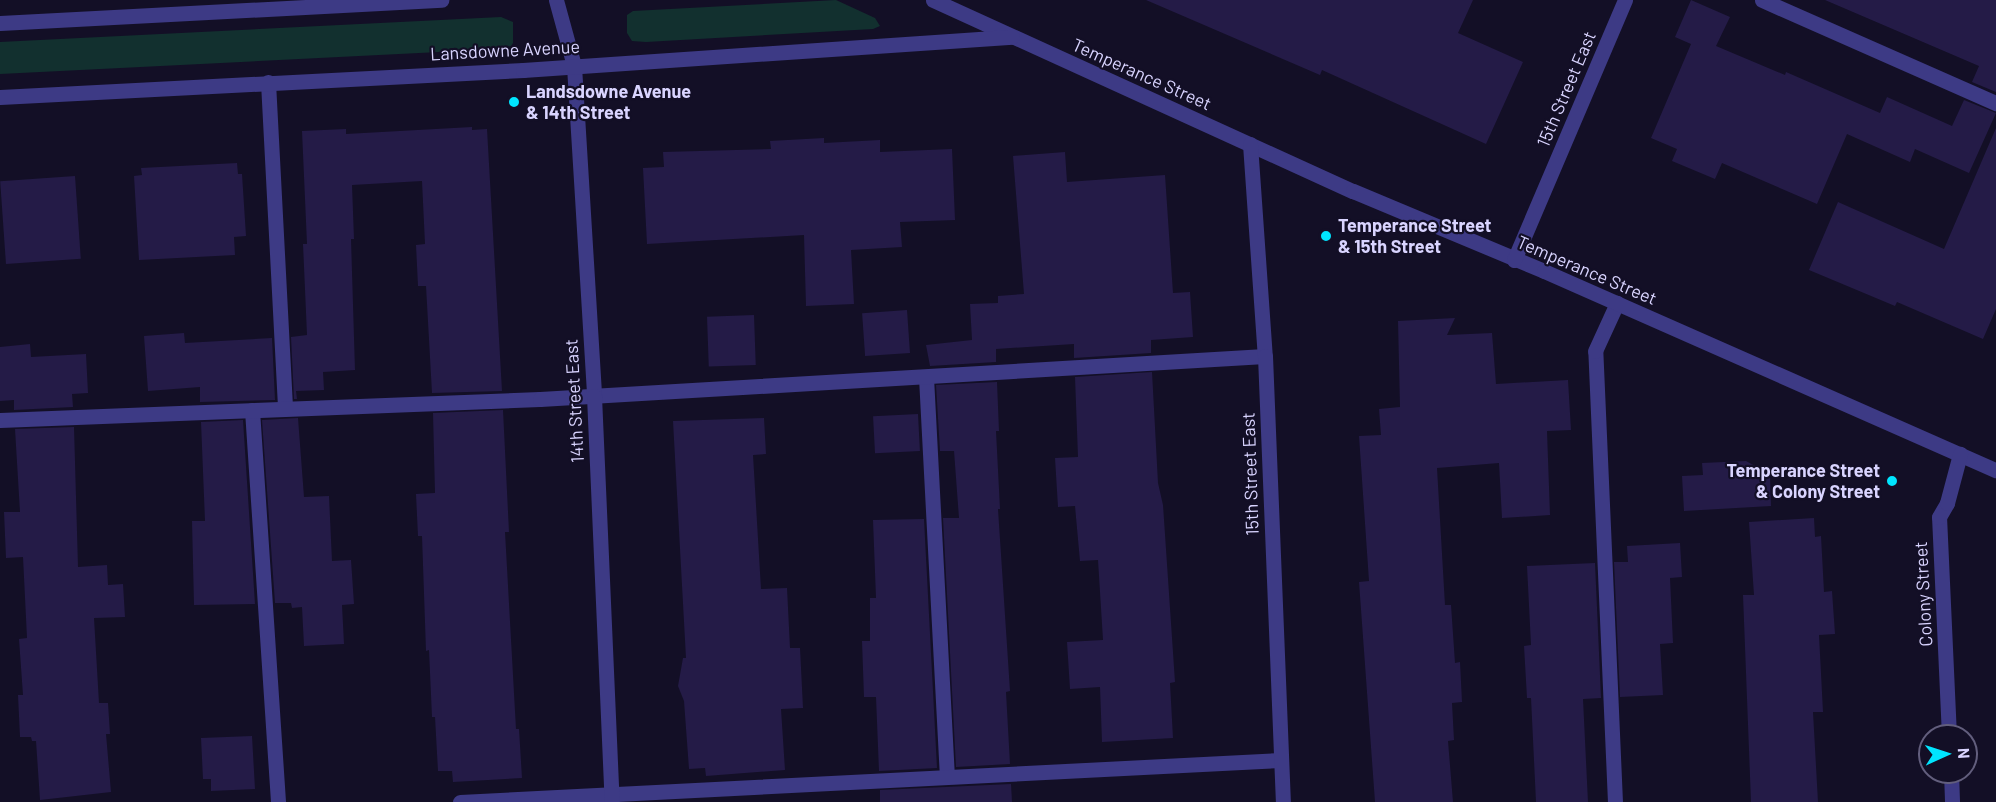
<!DOCTYPE html>
<html>
<head>
<meta charset="utf-8">
<style>
	body { margin:0 }
	#map { position:relative; width:1996px; height:802px; overflow:hidden; background:#130f26; font-family:Barlow,sans-serif }
	div>[style] { position:absolute }
	.green>* { inset:0; background:#12302f }
	.building>* { inset:0; background:#241b47; transform-origin:0 0 }
	.service>* { height:15px; margin:-7.5px; padding:0 7.5px; transform-origin:7.5px; border-radius:7.5px; background:#3d3a85 }
	.minor>* { height:15px; margin:-7.5px; padding:0 7.5px; transform-origin:7.5px; border-radius:7.5px; background:#3d3a85 }
	.dots>* { width:16px; height:16px; translate:-50% -50%; box-sizing:border-box; border:3px solid #130f26; border-radius:50% }
	span { translate:-50% -50%; white-space:nowrap; text-align:center; line-height:1.15; -webkit-text-stroke:4.5px #130f26; paint-order:stroke }
	.street-label { font-size:18px; color:#d9d4ff }
	.poi-label { font-size:18px; color:#d9d4ff; font-weight:700 }
	.left { translate:0 -50%; text-align:left }
	.right { translate:-100% -50%; text-align:right }
	.north { position:absolute; left:1918px; top:724px; width:60px; height:60px; box-sizing:border-box; background:#130f26; border:2px solid #625e7d; border-radius:50%; rotate:87deg; font-size:16px; font-weight:700; line-height:24px; text-align:center; color:#d9d4ff }
	.north::after { content:''; display:block; margin:auto; width:21px; height:27px; background:#00e5ff; clip-path:polygon(50% 0,100% 100%,50% 72%,0 100%) }
</style>
</head>
<body>
<div id="map">
	<div class="green">
		<div style="clip-path:polygon(836px 0,875px 18px,880px 26px,873px 29px,646px 42px,632px 41px,627px 33px,627px 15px,633px 11px)"></div>
		<div style="clip-path:polygon(501px 17px,513px 22px,513px 43px,511px 46px,499px 49px,0 74px,0 42px)"></div>
	</div>
	<div class="building">
		<div style="clip-path:polygon(1146px 0,1473px 0,1458px 33px,1523px 62px,1486px 144px,1322px 70px,1320px 75px)"></div>
		<div style="clip-path:polygon(1691px 0,1730px 17px,1716px 46px,1785px 75px,1786px 72px,1880px 113px,1887px 97px,1952px 126px,1964px 100px,1996px 113px,1969px 173px,1915px 149px,1910px 162px,1847px 134px,1817px 204px,1722px 163px,1715px 179px,1672px 161px,1677px 149px,1651px 138px,1691px 44px,1675px 37px)"></div>
		<div style="clip-path:polygon(1825px 0,1996px 0,1996px 92px,1972px 82px,1979px 66px)"></div>
		<div style="clip-path:polygon(472px 127px,472px 130px,487px 129px,502px 391px,432px 393px,426px 286px,418px 286px,416px 245px,425px 244px,422px 181px,352px 185px,354px 239px,351px 239px,355px 370px,323px 372px,324px 390px,296px 391px,297px 399px,294px 399px,291px 337px,307px 335px,303px 244px,307px 244px,302px 131px,346px 129px,346px 134px)"></div>
		<div style="clip-path:polygon(1996px 128px,1996px 309px,1983px 339px,1897px 302px,1895px 306px,1809px 270px,1838px 202px,1944px 249px)"></div>
		<div style="clip-path:polygon(824px 138px,824px 143px,880px 140px,880px 152px,952px 149px,955px 220px,900px 222px,902px 247px,851px 250px,854px 304px,806px 306px,804px 235px,647px 244px,643px 168px,664px 167px,663px 152px,771px 149px,770px 141px)"></div>
		<div style="clip-path:polygon(1065px 152px,1067px 182px,1165px 175px,1173px 293px,1190px 292px,1193px 337px,1151px 340px,1151px 353px,1074px 358px,1074px 344px,996px 349px,996px 362px,930px 366px,926px 345px,972px 340px,970px 304px,998px 303px,998px 296px,1024px 294px,1013px 156px)"></div>
		<div style="clip-path:polygon(237px 163px,238px 174px,242px 174px,246px 236px,234px 237px,235px 255px,139px 260px,134px 176px,142px 175px,141px 168px)"></div>
		<div style="left:75px;top:176px;width:83px;height:75px;rotate:86deg"></div>
		<div style="left:907px;top:310px;width:43px;height:45px;rotate:86deg"></div>
		<div style="left:754px;top:315px;width:50px;height:47px;rotate:88deg"></div>
		<div style="clip-path:polygon(1455px 318px,1447px 335px,1492px 333px,1496px 384px,1568px 380px,1571px 430px,1547px 431px,1550px 515px,1502px 518px,1499px 463px,1437px 468px,1445px 605px,1451px 605px,1455px 663px,1460px 662px,1462px 702px,1452px 703px,1454px 740px,1448px 741px,1453px 802px,1375px 802px,1359px 582px,1369px 581px,1359px 436px,1381px 435px,1379px 409px,1400px 407px,1398px 321px)"></div>
		<div style="clip-path:polygon(184px 333px,185px 343px,272px 338px,275px 400px,200px 402px,200px 387px,148px 391px,144px 336px)"></div>
		<div style="clip-path:polygon(30px 344px,31px 357px,86px 354px,88px 393px,72px 394px,73px 407px,14px 410px,14px 400px,0 401px,0 347px)"></div>
		<div style="clip-path:polygon(1152px 372px,1158px 483px,1163px 505px,1175px 682px,1170px 683px,1173px 738px,1102px 742px,1100px 687px,1070px 689px,1067px 642px,1103px 640px,1098px 560px,1080px 561px,1075px 506px,1058px 507px,1055px 458px,1078px 457px,1075px 377px)"></div>
		<div style="clip-path:polygon(997px 382px,999px 431px,996px 431px,1000px 509px,998px 509px,1010px 691px,1006px 692px,1010px 764px,956px 767px,943px 518px,959px 518px,954px 451px,940px 451px,936px 385px)"></div>
		<div style="clip-path:polygon(503px 410px,509px 532px,505px 532px,516px 729px,519px 729px,522px 778px,453px 782px,452px 771px,438px 771px,435px 717px,432px 717px,429px 650px,426px 651px,422px 536px,418px 536px,416px 494px,435px 493px,433px 413px)"></div>
		<div style="left:918px;top:414px;width:37px;height:45px;rotate:87deg"></div>
		<div style="clip-path:polygon(298px 418px,304px 497px,329px 496px,332px 561px,351px 560px,354px 604px,342px 605px,344px 644px,304px 646px,302px 607px,292px 608px,291px 603px,275px 603px,262px 420px)"></div>
		<div style="clip-path:polygon(764px 418px,766px 454px,753px 455px,761px 589px,787px 588px,790px 648px,800px 648px,803px 708px,781px 709px,785px 770px,706px 776px,705px 768px,689px 769px,684px 701px,678px 686px,683px 658px,686px 658px,673px 421px)"></div>
		<div style="clip-path:polygon(243px 420px,255px 604px,194px 605px,192px 521px,205px 521px,201px 422px)"></div>
		<div style="clip-path:polygon(74px 427px,78px 567px,107px 565px,108px 585px,123px 584px,125px 617px,94px 618px,99px 703px,108px 703px,110px 734px,106px 734px,111px 792px,40px 800px,36px 741px,32px 741px,31px 737px,20px 737px,18px 695px,23px 695px,19px 639px,27px 638px,23px 557px,6px 558px,4px 512px,20px 512px,15px 429px)"></div>
		<div style="clip-path:polygon(1746px 461px,1770px 474px,1771px 506px,1684px 511px,1682px 476px,1703px 475px,1702px 463px)"></div>
		<div style="clip-path:polygon(1814px 518px,1815px 537px,1821px 536px,1824px 592px,1832px 591px,1835px 634px,1819px 635px,1823px 712px,1813px 712px,1818px 802px,1751px 802px,1743px 595px,1754px 595px,1749px 522px)"></div>
		<div style="clip-path:polygon(924px 519px,937px 768px,879px 771px,876px 697px,864px 697px,862px 641px,870px 641px,870px 598px,876px 598px,873px 520px)"></div>
		<div style="clip-path:polygon(1680px 543px,1682px 577px,1670px 578px,1673px 643px,1660px 644px,1663px 695px,1620px 697px,1614px 562px,1628px 562px,1627px 546px)"></div>
		<div style="clip-path:polygon(1595px 563px,1601px 698px,1583px 699px,1588px 802px,1536px 802px,1531px 698px,1527px 698px,1524px 646px,1531px 645px,1527px 566px)"></div>
		<div style="clip-path:polygon(252px 736px,255px 789px,211px 791px,211px 779px,203px 779px,201px 738px)"></div>
		<div style="clip-path:polygon(1011px 784px,1012px 802px,880px 802px,880px 790px)"></div>
	</div>
	<div class="service">
		<div style="left:1762px;top:0;width:256px;rotate:23.8deg"></div>
		<div style="left:268px;top:82px;width:327px;rotate:87deg"></div>
		<div style="left:926px;top:377px;width:400px;rotate:87deg"></div>
		<div style="left:252px;top:410px;width:393px;rotate:86.2deg"></div>
		<div style="left:0;top:420px;width:540px;rotate:-2.23deg"></div>
		<div style="left:540px;top:399px;width:726px;rotate:-3.39deg"></div>
		<div style="left:460px;top:802px;width:821px;rotate:-2.93deg"></div>
		<div style="left:1615px;top:802px;width:451px;rotate:-92.5deg"></div>
		<div style="left:1595px;top:351px;width:53px;rotate:-65.4deg"></div>
	</div>
	<div class="minor">
		<div style="left:556px;top:0;width:68px;rotate:74.7deg"></div>
		<div style="left:574px;top:66px;width:331px;rotate:86.5deg"></div>
		<div style="left:594px;top:396px;width:406px;rotate:87.5deg"></div>
		<div style="left:933px;top:0;width:461px;rotate:24.5deg"></div>
		<div style="left:1353px;top:191px;width:207px;rotate:22.7deg"></div>
		<div style="left:1544px;top:271px;width:494px;rotate:23.8deg"></div>
		<div style="left:0;top:23px;width:442px;rotate:-3deg"></div>
		<div style="left:0;top:97px;width:524px;rotate:-2.96deg"></div>
		<div style="left:523px;top:70px;width:490px;rotate:-3.9deg"></div>
		<div style="left:1250px;top:144px;width:213px;rotate:86deg"></div>
		<div style="left:1265px;top:356px;width:446px;rotate:87.7deg"></div>
		<div style="left:1514px;top:260px;width:283px;rotate:-66.9deg"></div>
		<div style="left:1949px;top:736px;width:219px;rotate:-92.6deg"></div>
		<div style="left:1939px;top:517px;width:16px;rotate:-60deg"></div>
		<div style="left:1947px;top:503px;width:51px;rotate:-75.1deg"></div>
		<div style="left:1951px;top:772px;width:30px;rotate:88deg"></div>
	</div>
	<div class="dots">
		<div style="left:514px;top:102px;background:#00e5ff"></div>
		<div style="left:1326px;top:236px;background:#00e5ff"></div>
		<div style="left:1892px;top:481px;background:#00e5ff"></div>
	</div>
	<div class="street-label">
		<span style="left:505px;top:50px;rotate:-3deg">Lansdowne Avenue</span>
		<span style="left:1142px;top:74px;rotate:24deg">Temperance Street</span>
		<span style="left:1566px;top:89px;rotate:-67deg">15th Street East</span>
		<span style="left:1587px;top:270px;rotate:23deg">Temperance Street</span>
		<span style="left:574px;top:401px;rotate:-93deg">14th Street East</span>
		<span style="left:1250px;top:474px;rotate:-92deg">15th Street East</span>
		<span style="left:1923px;top:594px;rotate:-93deg">Colony Street</span>
	</div>
	<div class="poi-label">
		<span class="left" style="left:526px;top:102px">Landsdowne Avenue<br>&amp; 14th Street</span>
		<span class="left" style="left:1338px;top:236px">Temperance Street<br>&amp; 15th Street</span>
		<span class="right" style="left:1880px;top:481px">Temperance Street<br>&amp; Colony Street</span>
	</div>
	<div class="north">N</div>
</div>
</body>
</html>
